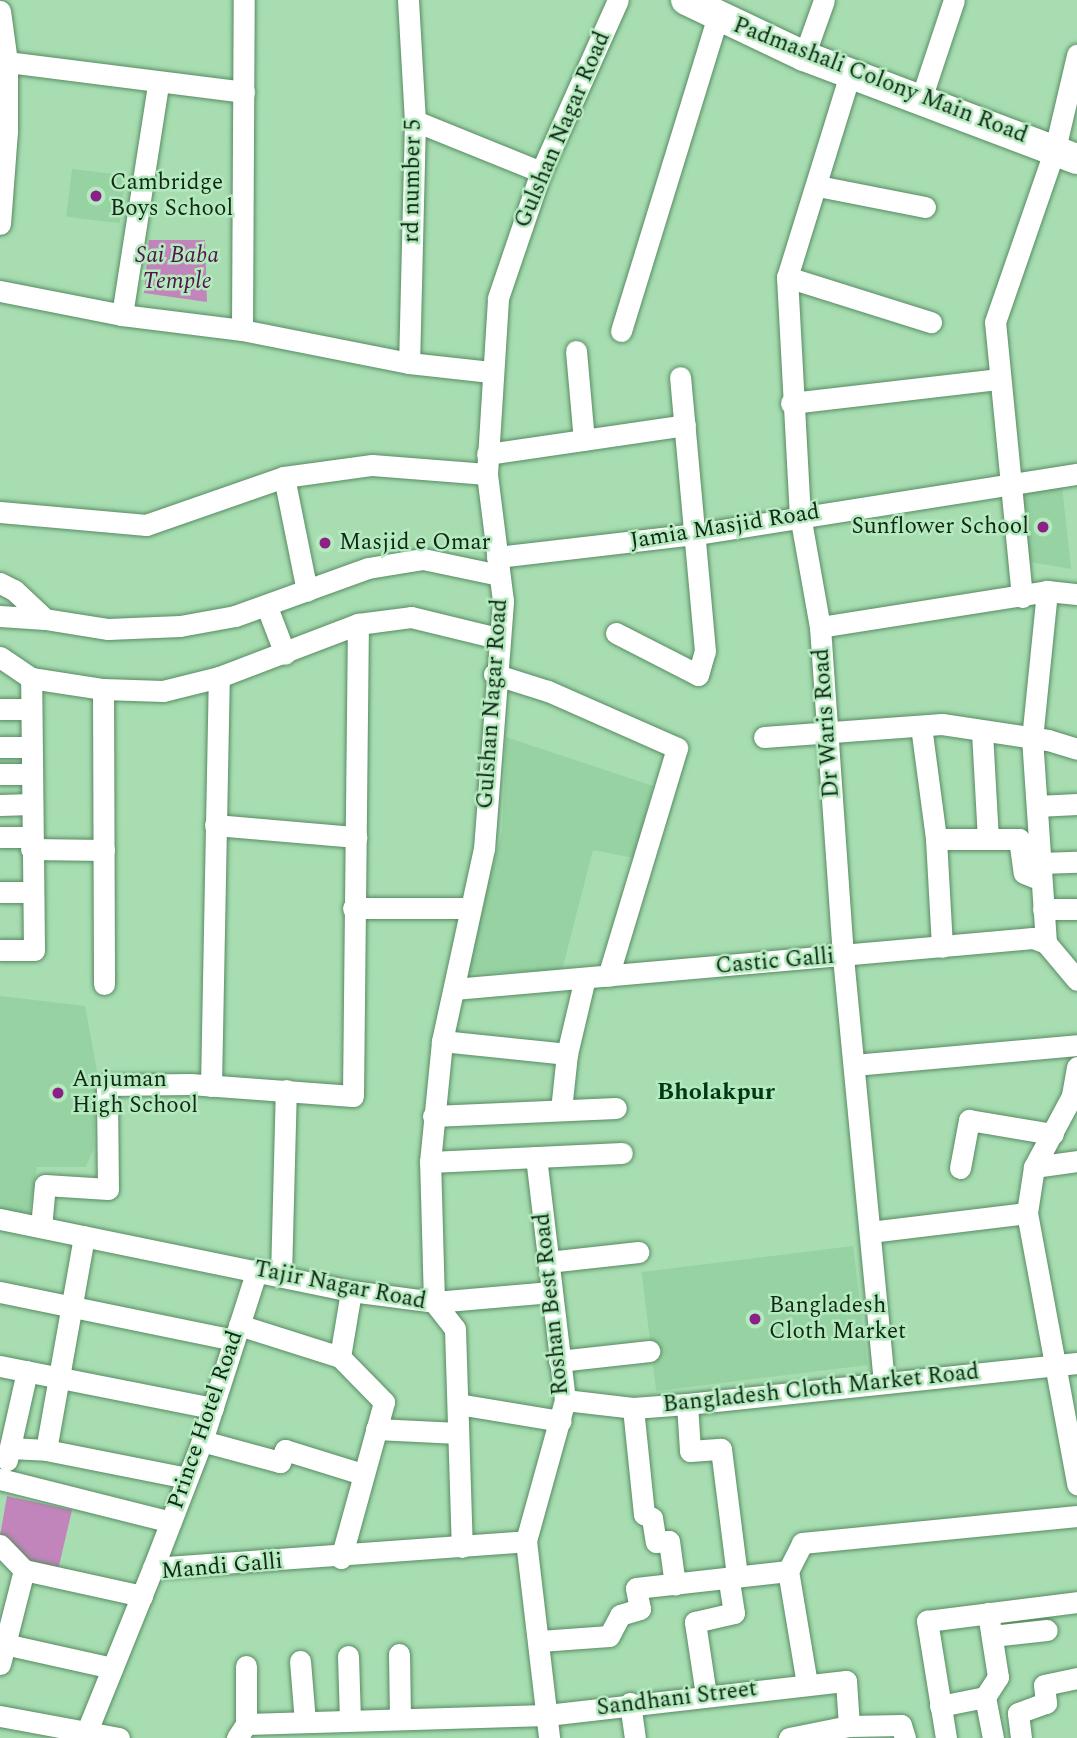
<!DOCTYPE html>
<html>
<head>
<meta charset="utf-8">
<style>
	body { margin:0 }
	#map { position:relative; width:1077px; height:1738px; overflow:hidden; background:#a7ddb1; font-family:Spectral,serif }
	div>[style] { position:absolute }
	.built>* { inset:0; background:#96d2a2; transform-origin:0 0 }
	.green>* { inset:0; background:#c185bb }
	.roads { filter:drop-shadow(0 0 2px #588b63) drop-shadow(0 0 2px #588b63) }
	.street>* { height:21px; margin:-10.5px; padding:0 10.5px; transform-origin:10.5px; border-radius:10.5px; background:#fff }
	.secondary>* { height:30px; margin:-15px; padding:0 15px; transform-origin:15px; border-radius:15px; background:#fff }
	.dots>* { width:19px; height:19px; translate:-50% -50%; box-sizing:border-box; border:4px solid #b4eabe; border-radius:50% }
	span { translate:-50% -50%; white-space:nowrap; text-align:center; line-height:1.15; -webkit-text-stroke:5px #b4eabe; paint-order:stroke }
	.street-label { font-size:23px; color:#112716 }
	.poi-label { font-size:23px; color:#112716 }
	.left { translate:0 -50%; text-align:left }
	.right { translate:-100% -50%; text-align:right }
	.park-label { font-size:23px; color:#52134f; font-style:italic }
	.neighbourhood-label { font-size:24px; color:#003714; font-weight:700 }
</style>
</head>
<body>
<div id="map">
	<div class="built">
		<div style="left:72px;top:169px;width:54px;height:48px;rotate:7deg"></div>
		<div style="clip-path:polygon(1062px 486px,1071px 569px,1024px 561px,1017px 493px)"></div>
		<div style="clip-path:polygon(506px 737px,653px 786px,634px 858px,593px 850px,562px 970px,466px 973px,502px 831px)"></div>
		<div style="clip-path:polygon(0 996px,85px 1006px,97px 1071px,93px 1150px,86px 1167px,37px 1167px,28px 1218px,0 1213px)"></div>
		<div style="left:853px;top:1246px;width:120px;height:213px;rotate:83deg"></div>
	</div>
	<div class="green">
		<div style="clip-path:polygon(149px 240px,205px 240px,207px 302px,144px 293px)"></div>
		<div style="clip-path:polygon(7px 1496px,72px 1510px,58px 1570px,23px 1561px,0 1536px)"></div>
	</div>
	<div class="roads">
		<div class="street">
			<div style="left:408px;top:0;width:121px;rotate:86.7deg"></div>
			<div style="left:415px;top:121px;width:242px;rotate:91.4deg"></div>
			<div style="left:0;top:11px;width:51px;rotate:82.2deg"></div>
			<div style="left:7px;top:62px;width:69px;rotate:90deg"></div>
			<div style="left:7px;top:131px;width:93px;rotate:94.3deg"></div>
			<div style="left:804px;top:56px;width:59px;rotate:-70.3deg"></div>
			<div style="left:7px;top:62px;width:239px;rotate:7.2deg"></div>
			<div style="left:850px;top:74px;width:213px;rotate:107.2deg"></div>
			<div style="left:787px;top:277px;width:238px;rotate:86.9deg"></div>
			<div style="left:800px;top:515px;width:114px;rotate:79.9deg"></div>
			<div style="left:820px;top:627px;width:331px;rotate:86deg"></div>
			<div style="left:843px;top:957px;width:427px;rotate:84.5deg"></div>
			<div style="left:921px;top:99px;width:104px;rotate:-71.6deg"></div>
			<div style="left:415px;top:121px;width:136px;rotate:22deg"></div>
			<div style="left:818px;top:186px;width:109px;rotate:11.1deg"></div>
			<div style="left:787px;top:277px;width:151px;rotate:17.4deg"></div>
			<div style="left:0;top:291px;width:124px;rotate:11.1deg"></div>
			<div style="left:122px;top:315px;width:121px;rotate:7.1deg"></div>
			<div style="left:242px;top:330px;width:170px;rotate:11.2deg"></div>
			<div style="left:409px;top:363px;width:82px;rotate:6.3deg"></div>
			<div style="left:122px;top:315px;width:234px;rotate:-81.1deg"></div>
			<div style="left:242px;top:330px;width:330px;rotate:-89.7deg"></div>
			<div style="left:621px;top:331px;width:327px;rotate:-72.9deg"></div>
			<div style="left:576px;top:351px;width:89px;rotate:84.9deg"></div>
			<div style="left:791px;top:403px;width:210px;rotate:-6.6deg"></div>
			<div style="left:487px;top:454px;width:200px;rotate:-8.3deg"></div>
			<div style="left:284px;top:477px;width:116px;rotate:78.6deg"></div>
			<div style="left:0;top:512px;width:147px;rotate:5.1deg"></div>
			<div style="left:146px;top:525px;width:146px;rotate:-19.2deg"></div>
			<div style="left:284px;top:477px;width:89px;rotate:-7.8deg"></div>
			<div style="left:372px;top:465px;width:115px;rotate:4.5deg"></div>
			<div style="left:497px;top:557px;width:201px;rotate:-6.6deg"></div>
			<div style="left:697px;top:534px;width:385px;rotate:-9deg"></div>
			<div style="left:0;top:583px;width:16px;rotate:27deg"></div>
			<div style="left:14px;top:590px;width:42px;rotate:43.1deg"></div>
			<div style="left:45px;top:619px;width:64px;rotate:9deg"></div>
			<div style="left:108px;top:629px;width:72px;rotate:-2.4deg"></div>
			<div style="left:180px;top:626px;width:56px;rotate:-10.3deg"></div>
			<div style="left:235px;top:616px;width:141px;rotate:-19.8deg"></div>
			<div style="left:368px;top:568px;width:56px;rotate:-9.3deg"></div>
			<div style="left:423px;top:559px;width:78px;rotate:11.9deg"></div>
			<div style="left:1022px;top:597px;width:276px;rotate:-95.6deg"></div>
			<div style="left:995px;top:322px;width:183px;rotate:-70.9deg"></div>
			<div style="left:1055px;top:149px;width:97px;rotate:-76.8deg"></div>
			<div style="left:267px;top:607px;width:50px;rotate:69deg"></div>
			<div style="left:0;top:616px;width:45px;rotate:3.8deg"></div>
			<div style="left:820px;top:627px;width:230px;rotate:-9deg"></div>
			<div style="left:1047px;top:591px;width:30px;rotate:6deg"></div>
			<div style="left:616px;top:633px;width:92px;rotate:27.1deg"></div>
			<div style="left:698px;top:675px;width:25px;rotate:-74deg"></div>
			<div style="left:705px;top:651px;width:275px;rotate:-95.2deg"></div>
			<div style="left:0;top:657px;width:37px;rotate:34deg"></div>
			<div style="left:31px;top:678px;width:73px;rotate:8.7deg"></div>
			<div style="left:103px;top:689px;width:60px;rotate:1.9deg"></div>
			<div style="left:163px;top:691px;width:58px;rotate:-14deg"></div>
			<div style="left:219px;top:677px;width:149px;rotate:-20.9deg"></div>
			<div style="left:358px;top:624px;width:53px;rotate:-7.5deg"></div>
			<div style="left:411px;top:617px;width:89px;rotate:13.7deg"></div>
			<div style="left:494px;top:674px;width:57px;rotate:17.5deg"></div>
			<div style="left:548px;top:691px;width:141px;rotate:23.8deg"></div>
			<div style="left:677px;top:748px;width:238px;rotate:106.8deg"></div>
			<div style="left:103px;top:689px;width:295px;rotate:89.8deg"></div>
			<div style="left:0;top:709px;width:31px"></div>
			<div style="left:921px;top:726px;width:114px;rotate:82.4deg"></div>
			<div style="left:936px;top:839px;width:108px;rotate:86.8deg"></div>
			<div style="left:982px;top:732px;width:107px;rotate:86.8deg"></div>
			<div style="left:764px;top:737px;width:178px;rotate:-4.2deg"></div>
			<div style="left:942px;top:724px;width:107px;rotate:8.6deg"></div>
			<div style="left:1048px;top:740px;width:30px;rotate:17deg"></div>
			<div style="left:0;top:747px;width:31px"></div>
			<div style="left:0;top:774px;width:31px"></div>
			<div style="left:0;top:805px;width:31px;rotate:-2deg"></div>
			<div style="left:1037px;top:806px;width:40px;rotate:-2.9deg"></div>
			<div style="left:215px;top:825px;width:142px;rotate:4.9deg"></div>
			<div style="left:0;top:837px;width:31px"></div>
			<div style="left:936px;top:839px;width:83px"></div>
			<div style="left:1019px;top:839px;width:34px;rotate:82deg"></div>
			<div style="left:1024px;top:873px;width:18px;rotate:22deg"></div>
			<div style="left:31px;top:849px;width:73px;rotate:0.8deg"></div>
			<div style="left:1040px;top:863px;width:37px;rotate:-2deg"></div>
			<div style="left:0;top:892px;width:32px"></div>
			<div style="left:353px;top:908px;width:116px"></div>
			<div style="left:1043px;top:909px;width:34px"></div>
			<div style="left:1046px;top:943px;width:204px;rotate:-93.9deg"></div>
			<div style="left:1032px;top:739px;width:149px;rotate:-84.2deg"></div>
			<div style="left:0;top:950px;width:34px"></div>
			<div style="left:34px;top:950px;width:272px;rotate:-90.6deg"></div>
			<div style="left:454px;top:989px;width:581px;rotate:-5.03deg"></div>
			<div style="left:1033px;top:938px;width:14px;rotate:21deg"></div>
			<div style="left:1046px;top:943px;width:48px;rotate:50deg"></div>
			<div style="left:442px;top:1041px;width:126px;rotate:5.9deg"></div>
			<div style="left:854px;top:1065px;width:224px;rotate:-5.1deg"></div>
			<div style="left:1077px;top:1067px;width:29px;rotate:100deg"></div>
			<div style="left:1072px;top:1096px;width:81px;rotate:118.2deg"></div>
			<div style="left:1034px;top:1167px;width:47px;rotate:98.7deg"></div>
			<div style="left:1027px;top:1213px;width:276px;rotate:79.5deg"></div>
			<div style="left:211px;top:1086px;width:409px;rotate:-88.9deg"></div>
			<div style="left:561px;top:1110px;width:56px;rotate:-83.9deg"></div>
			<div style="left:567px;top:1054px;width:78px;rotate:-76.7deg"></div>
			<div style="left:433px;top:1116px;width:183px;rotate:-2.5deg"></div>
			<div style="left:536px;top:1157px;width:245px;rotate:83.2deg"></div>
			<div style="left:565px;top:1400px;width:146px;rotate:105.5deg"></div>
			<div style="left:526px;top:1541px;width:198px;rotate:83.3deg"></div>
			<div style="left:430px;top:1162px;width:192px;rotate:-2.7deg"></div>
			<div style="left:1034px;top:1167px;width:43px;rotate:-7.9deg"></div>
			<div style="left:960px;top:1168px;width:49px;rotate:-79.4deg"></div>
			<div style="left:969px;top:1120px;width:85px;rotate:9.5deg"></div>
			<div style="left:0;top:1219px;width:358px;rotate:11.6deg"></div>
			<div style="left:351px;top:1291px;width:84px;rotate:7.5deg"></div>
			<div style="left:434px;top:1302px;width:34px;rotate:52deg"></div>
			<div style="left:455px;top:1329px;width:218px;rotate:88.2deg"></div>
			<div style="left:41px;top:1227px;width:42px;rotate:-84.6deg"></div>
			<div style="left:45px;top:1185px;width:63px;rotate:3.6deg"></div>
			<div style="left:108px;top:1189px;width:104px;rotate:-90.6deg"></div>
			<div style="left:107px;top:1085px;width:83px;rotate:-0.7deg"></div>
			<div style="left:190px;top:1084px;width:163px;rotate:4.2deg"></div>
			<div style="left:353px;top:1096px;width:472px;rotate:-89.4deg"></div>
			<div style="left:870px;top:1232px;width:158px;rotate:-6.9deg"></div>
			<div style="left:548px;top:1262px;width:91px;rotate:-6.3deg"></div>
			<div style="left:281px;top:1276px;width:186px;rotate:-88.5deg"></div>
			<div style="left:0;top:1292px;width:239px;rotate:11.6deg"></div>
			<div style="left:551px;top:1292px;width:117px;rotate:175.1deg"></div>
			<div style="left:434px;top:1302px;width:140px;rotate:-91.6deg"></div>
			<div style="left:430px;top:1162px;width:122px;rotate:-84.3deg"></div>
			<div style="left:442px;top:1041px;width:197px;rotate:-77.7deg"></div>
			<div style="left:484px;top:849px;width:249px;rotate:-85.6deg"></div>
			<div style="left:503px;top:601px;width:128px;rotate:-97.2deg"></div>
			<div style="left:487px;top:474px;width:176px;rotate:-86.4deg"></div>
			<div style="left:498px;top:298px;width:133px;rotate:-71.2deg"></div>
			<div style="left:541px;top:172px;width:188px;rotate:-65.9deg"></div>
			<div style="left:239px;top:1325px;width:106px;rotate:17.6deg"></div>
			<div style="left:340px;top:1357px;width:63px;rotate:45.6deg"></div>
			<div style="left:384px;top:1402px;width:162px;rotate:105.4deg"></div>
			<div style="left:340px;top:1357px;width:67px;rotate:-80.5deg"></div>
			<div style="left:559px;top:1361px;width:91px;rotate:-6.3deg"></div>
			<div style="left:0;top:1366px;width:217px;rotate:11.2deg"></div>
			<div style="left:565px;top:1400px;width:68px;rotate:6.7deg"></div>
			<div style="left:633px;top:1408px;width:54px;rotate:-4.2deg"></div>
			<div style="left:687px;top:1404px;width:392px;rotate:-6deg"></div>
			<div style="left:458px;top:1404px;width:104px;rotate:9.4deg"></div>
			<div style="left:687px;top:1404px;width:47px;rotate:86.3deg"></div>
			<div style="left:690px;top:1451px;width:31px;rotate:-4deg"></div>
			<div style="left:721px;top:1449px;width:127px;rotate:82.8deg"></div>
			<div style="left:633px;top:1408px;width:107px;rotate:84.1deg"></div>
			<div style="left:644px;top:1514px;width:9px;rotate:27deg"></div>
			<div style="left:652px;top:1518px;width:24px;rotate:81deg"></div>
			<div style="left:656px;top:1542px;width:13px;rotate:-4deg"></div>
			<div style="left:669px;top:1541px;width:44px;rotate:82.2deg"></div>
			<div style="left:376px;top:1429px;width:82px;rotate:2.8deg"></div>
			<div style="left:202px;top:1441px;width:81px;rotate:15.1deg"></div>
			<div style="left:280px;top:1462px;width:13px;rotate:-67deg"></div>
			<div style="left:285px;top:1450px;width:81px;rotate:17.3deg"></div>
			<div style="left:10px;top:1448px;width:36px;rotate:3deg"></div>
			<div style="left:46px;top:1450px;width:144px;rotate:11.2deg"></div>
			<div style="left:46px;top:1450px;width:217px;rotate:-79.9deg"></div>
			<div style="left:7px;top:1460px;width:91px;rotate:-77.3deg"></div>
			<div style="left:0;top:1479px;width:176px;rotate:14.1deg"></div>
			<div style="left:0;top:1545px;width:35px;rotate:46deg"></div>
			<div style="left:24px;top:1570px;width:121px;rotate:12.4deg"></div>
			<div style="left:153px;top:1568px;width:136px;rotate:-68.9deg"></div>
			<div style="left:202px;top:1441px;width:180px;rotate:-72.2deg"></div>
			<div style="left:992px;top:1636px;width:55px;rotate:-6.2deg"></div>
			<div style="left:540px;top:1641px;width:69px;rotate:-4.1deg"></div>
			<div style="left:609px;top:1636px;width:24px;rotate:-62deg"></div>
			<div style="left:620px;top:1615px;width:21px;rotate:-17deg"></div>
			<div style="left:640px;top:1609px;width:21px;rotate:-101deg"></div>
			<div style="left:636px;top:1588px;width:153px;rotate:-6.4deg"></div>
			<div style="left:0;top:1643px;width:115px;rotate:12.6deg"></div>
			<div style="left:399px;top:1654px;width:64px;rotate:89.1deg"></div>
			<div style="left:348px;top:1656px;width:64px;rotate:88.2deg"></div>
			<div style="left:300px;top:1661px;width:61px;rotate:85.3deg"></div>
			<div style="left:0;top:1664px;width:97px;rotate:-75.7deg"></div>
			<div style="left:807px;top:1684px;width:115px;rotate:-99.5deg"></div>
			<div style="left:788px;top:1571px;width:31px;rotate:-63deg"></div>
			<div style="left:802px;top:1543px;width:276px;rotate:-5.6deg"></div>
			<div style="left:706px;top:1695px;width:74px;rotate:-98.6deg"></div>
			<div style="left:695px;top:1622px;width:40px;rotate:-13deg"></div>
			<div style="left:734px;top:1613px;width:36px;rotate:-99deg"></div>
			<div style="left:985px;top:1697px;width:42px;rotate:79deg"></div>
			<div style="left:630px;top:1703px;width:35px;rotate:82deg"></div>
			<div style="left:940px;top:1706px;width:46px;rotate:-11.3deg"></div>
			<div style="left:985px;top:1697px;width:24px;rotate:-57deg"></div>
			<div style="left:998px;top:1677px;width:65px;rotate:-98.9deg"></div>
			<div style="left:0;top:1716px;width:121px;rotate:10.5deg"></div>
			<div style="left:246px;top:1724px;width:58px;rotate:-90deg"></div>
			<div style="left:87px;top:1731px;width:176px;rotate:-68deg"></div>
			<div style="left:153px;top:1568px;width:374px;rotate:-4.1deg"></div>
			<div style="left:237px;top:1738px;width:17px;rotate:-57deg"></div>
			<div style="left:246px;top:1724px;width:301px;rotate:-1.7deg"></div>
			<div style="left:547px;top:1715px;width:301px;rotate:-6.5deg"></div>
			<div style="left:846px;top:1681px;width:45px;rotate:86.2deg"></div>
			<div style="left:789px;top:1738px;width:61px;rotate:-11.3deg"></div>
			<div style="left:849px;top:1726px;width:52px;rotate:-1.1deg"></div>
			<div style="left:901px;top:1725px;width:14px;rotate:73deg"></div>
			<div style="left:946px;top:1738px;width:119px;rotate:-99.2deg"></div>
			<div style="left:927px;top:1621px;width:151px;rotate:-7.2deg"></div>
			<div style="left:1021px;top:1738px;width:25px;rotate:-97deg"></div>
			<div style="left:1018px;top:1713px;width:30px;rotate:-20deg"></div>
			<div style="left:1046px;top:1703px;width:18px;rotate:-96deg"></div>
			<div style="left:1044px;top:1685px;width:34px;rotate:-12deg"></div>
		</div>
		<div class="secondary">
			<div style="left:686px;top:0;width:131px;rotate:25.4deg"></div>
			<div style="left:804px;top:56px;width:292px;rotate:20.7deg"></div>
		</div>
	</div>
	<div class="dots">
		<div style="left:96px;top:196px;background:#8b2186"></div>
		<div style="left:1043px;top:527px;background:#8b2186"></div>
		<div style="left:325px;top:543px;background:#8b2186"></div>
		<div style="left:58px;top:1093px;background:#8b2186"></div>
		<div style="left:755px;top:1319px;background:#8b2186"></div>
	</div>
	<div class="street-label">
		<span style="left:880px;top:81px;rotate:21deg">Padmashali Colony Main Road</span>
		<span style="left:563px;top:130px;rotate:-67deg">Gulshan Nagar Road</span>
		<span style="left:413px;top:181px;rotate:-89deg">rd number 5</span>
		<span style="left:725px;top:527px;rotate:-9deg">Jamia Masjid Road</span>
		<span style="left:493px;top:704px;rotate:-86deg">Gulshan Nagar Road</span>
		<span style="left:827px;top:723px;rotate:-94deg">Dr Waris Road</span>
		<span style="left:775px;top:962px;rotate:-5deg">Castic Galli</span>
		<span style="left:340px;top:1286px;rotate:11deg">Tajir Nagar Road</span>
		<span style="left:552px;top:1304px;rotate:-96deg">Roshan Best Road</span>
		<span style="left:821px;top:1389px;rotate:-6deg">Bangladesh Cloth Market Road</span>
		<span style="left:206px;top:1420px;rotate:-71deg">Prince Hotel Road</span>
		<span style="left:222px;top:1567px;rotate:-5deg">Mandi Galli</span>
		<span style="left:677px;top:1699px;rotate:-7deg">Sandhani Street</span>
	</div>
	<div class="poi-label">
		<span class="left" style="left:110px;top:196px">Cambridge<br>Boys School</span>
		<span class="right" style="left:1029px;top:527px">Sunflower School</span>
		<span class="left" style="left:339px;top:543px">Masjid e Omar</span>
		<span class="left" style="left:72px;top:1093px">Anjuman<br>High School</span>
		<span class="left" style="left:769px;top:1319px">Bangladesh<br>Cloth Market</span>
	</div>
	<div class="park-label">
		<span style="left:177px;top:269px">Sai Baba<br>Temple</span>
	</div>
	<div class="neighbourhood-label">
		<span style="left:716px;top:1093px">Bholakpur</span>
	</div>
</div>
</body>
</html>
